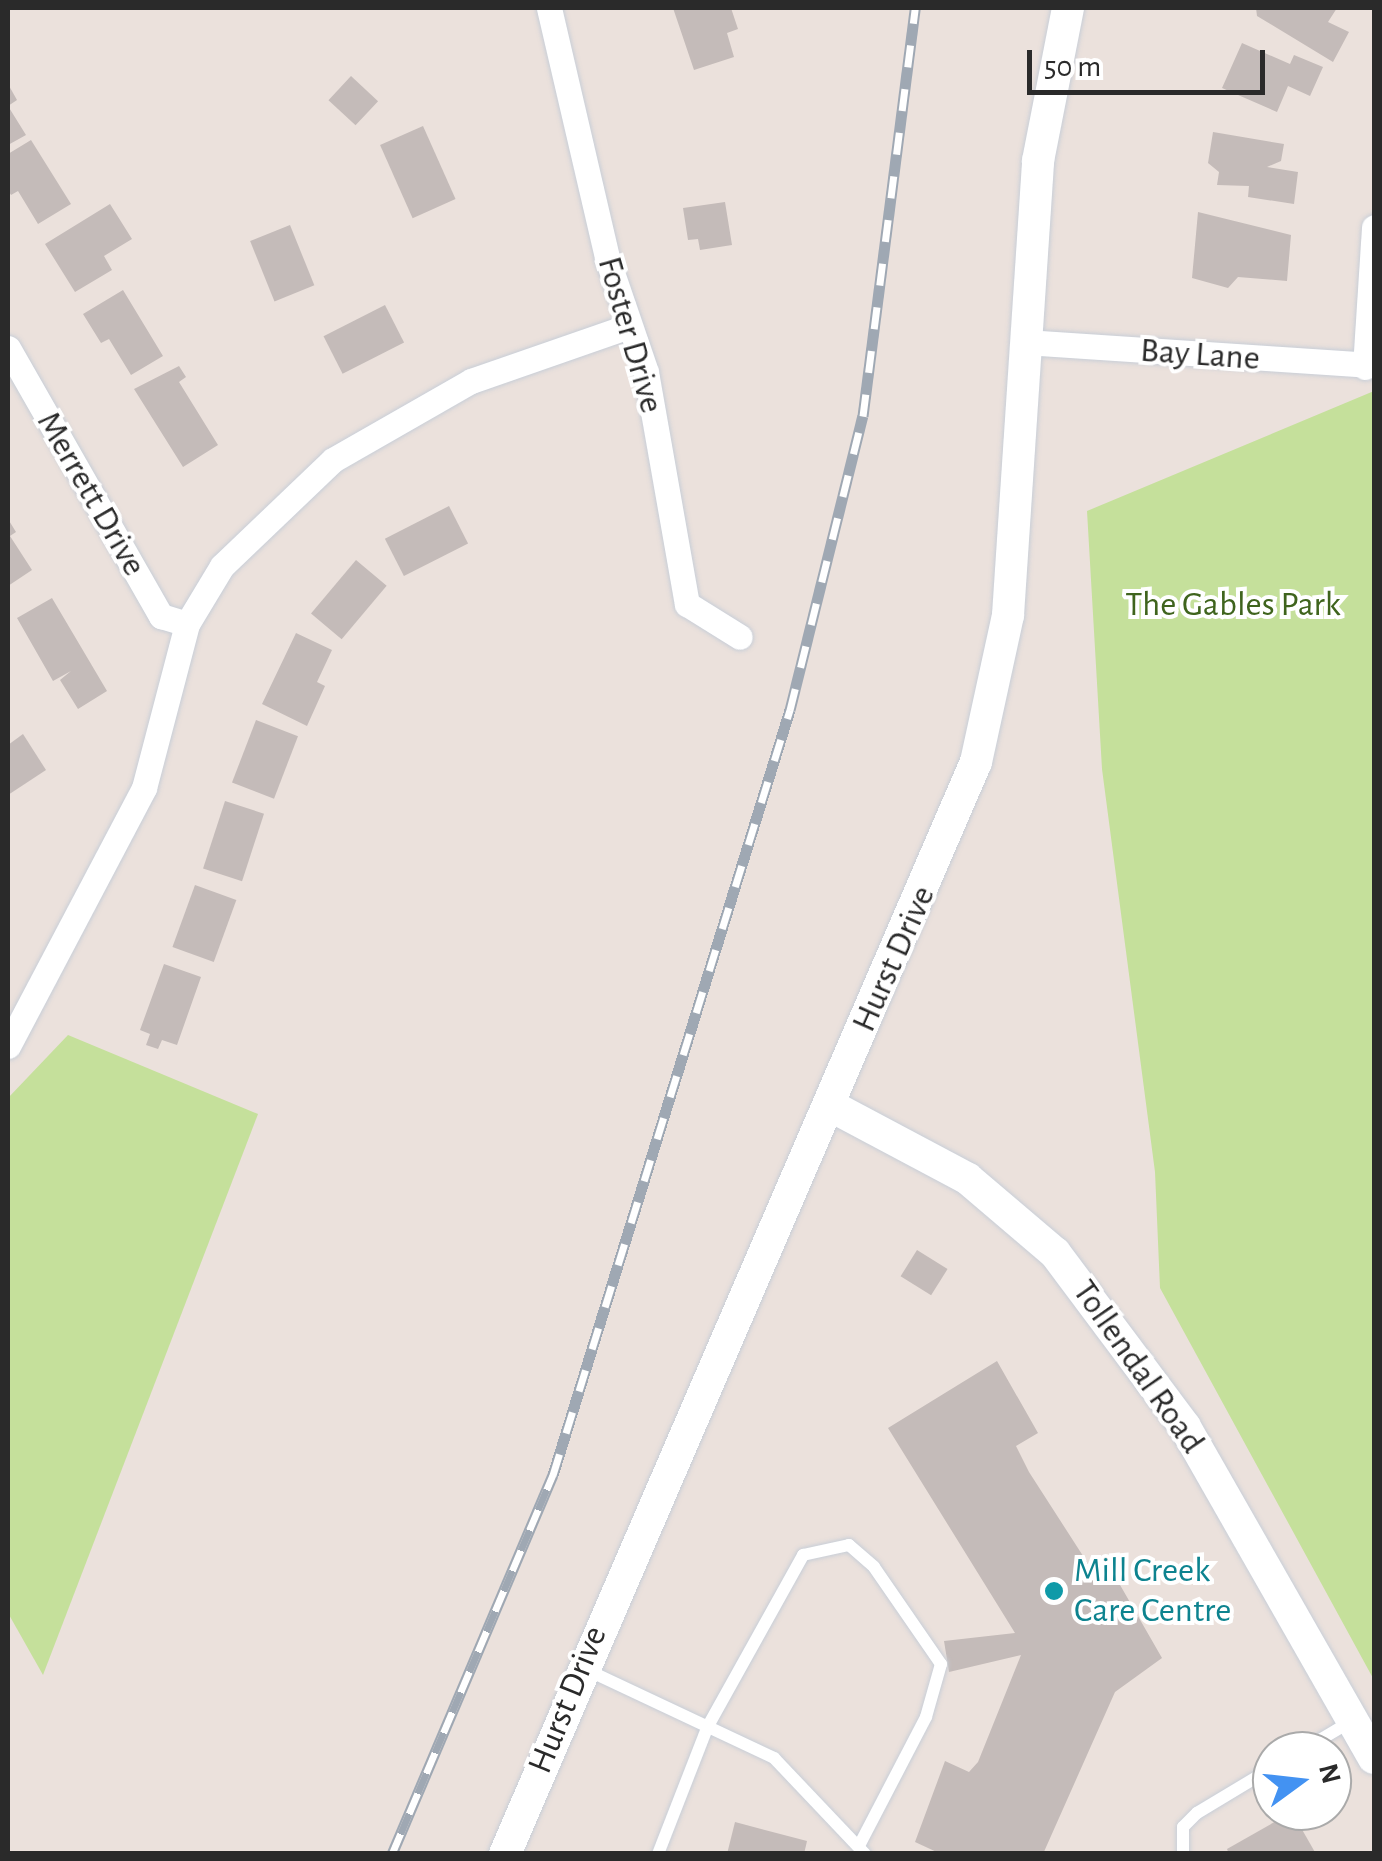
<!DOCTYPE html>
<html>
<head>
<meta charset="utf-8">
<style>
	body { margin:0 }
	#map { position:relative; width:1382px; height:1861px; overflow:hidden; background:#ebe1dc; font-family:"Alegreya Sans",sans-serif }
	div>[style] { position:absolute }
	.green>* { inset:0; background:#c5e09b }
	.building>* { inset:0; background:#c4bbb9; transform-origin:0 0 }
	.roads { filter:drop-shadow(0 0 2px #c8ced7) drop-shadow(0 0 2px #c8ced7) }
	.service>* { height:12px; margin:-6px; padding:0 6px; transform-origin:6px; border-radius:6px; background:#fff }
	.minor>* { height:25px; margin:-12.5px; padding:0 12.5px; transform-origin:12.5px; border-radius:12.5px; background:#fff }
	.tertiary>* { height:32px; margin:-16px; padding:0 16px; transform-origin:16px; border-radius:16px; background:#fff }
	.rail>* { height:11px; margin-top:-5.5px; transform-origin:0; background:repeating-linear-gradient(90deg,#fff 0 22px,#9fa8b3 0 44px); box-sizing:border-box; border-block:2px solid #9fa8b3 }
	.dots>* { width:28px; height:28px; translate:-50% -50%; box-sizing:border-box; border:5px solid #fff; border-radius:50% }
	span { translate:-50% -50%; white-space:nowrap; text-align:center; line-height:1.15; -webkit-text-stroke:8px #fff; paint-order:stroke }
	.street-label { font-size:35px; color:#2a2a2a }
	.park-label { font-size:35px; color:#3f641d }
	.culture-label { font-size:35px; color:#0d838f }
	.left { translate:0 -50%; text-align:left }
	.frame { position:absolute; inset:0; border:10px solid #2a2a2a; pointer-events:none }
	.north { position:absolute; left:1252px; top:1731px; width:100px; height:100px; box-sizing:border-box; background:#fff; border:2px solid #aaa; border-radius:50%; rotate:75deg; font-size:28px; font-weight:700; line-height:40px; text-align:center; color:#2a2a2a }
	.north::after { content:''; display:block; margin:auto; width:35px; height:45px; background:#4392f2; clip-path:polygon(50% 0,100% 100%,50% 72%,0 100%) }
	.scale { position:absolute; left:1027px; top:50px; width:238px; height:45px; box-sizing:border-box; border:5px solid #2a2a2a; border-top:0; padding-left:12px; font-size:30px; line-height:35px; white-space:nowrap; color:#2a2a2a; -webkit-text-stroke:8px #fff; paint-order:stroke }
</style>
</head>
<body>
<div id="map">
	<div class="green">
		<div style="clip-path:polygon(1374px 391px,1374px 1680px,1160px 1288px,1155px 1172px,1102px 769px,1087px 511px)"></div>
		<div style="clip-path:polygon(68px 1035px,258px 1114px,43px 1675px,8px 1613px,8px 1098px)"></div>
	</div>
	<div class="building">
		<div style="clip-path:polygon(673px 8px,731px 8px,738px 29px,727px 33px,734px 57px,694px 70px)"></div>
		<div style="clip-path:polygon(1256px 8px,1337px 8px,1328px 22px,1349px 32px,1333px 62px,1257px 16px)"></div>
		<div style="clip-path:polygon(1242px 43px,1290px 64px,1294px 55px,1323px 67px,1310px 96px,1288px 86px,1277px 112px,1222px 88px)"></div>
		<div style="left:351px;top:76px;width:37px;height:33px;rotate:43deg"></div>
		<div style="clip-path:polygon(8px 84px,17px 100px,8px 106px,26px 135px,8px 145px)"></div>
		<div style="left:423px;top:126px;width:80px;height:47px;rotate:66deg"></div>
		<div style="clip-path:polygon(1213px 132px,1284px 144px,1281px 161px,1267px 167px,1298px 172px,1294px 204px,1248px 197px,1249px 186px,1217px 185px,1219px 172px,1208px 163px)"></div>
		<div style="clip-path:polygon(31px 140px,71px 204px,38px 224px,18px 191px,11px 195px,8px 190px,8px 154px)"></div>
		<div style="clip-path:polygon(725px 202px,732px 245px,700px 250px,698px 239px,688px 240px,683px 208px)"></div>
		<div style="clip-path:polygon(110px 204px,132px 239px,104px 256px,112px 270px,75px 292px,45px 244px)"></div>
		<div style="clip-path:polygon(1198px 212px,1291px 235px,1287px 281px,1238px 277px,1228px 288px,1192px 278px)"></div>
		<div style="left:290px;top:225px;width:65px;height:43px;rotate:68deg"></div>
		<div style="clip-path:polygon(123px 290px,163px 356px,131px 375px,109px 339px,101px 343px,83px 314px)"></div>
		<div style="left:385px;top:305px;width:42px;height:69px;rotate:63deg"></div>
		<div style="clip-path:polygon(179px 366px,186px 377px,179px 382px,218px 445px,183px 467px,134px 389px)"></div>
		<div style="left:449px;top:506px;width:42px;height:72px;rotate:63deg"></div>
		<div style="clip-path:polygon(8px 519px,16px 532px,10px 536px,32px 570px,8px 586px)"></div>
		<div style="left:356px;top:560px;width:40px;height:70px;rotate:40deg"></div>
		<div style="clip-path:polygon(52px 598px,107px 691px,78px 709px,60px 680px,71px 671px,53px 681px,17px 618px)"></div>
		<div style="clip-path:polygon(296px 633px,332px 650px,317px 682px,325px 686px,307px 726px,262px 704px)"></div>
		<div style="left:256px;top:720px;width:45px;height:67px;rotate:21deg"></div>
		<div style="clip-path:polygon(23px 734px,46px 770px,8px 795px,8px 745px)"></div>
		<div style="left:225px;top:801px;width:41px;height:71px;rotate:18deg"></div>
		<div style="left:195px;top:885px;width:44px;height:66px;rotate:20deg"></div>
		<div style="clip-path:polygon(164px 964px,201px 977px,177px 1045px,162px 1040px,158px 1049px,146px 1045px,150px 1034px,140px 1030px)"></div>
		<div style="left:917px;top:1250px;width:36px;height:31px;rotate:32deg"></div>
		<div style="clip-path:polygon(997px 1361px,1038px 1433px,1016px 1446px,1029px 1472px,1094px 1573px,1108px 1564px,1162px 1658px,1115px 1692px,1043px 1854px,941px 1854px,915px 1842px,945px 1761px,969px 1772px,978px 1762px,1021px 1655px,949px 1672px,944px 1641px,1015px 1633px,888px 1428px)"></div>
		<div style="clip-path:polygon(1292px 1812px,1316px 1854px,1229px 1854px,1227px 1849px)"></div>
		<div style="clip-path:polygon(735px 1822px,807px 1841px,804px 1854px,727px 1854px)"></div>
	</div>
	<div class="roads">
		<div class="service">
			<div style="left:587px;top:1670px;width:207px;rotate:25.2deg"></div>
			<div style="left:774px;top:1758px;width:132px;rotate:46.5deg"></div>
			<div style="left:1301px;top:1751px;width:57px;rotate:-30.6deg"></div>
			<div style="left:658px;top:1854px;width:137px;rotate:-68.7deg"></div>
			<div style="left:708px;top:1726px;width:196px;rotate:-60.9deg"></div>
			<div style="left:803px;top:1555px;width:47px;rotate:-12.3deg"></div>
			<div style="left:849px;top:1545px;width:33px;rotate:41deg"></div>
			<div style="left:874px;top:1567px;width:118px;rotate:55.4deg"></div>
			<div style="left:941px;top:1664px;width:55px;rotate:105.8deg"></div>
			<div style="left:926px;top:1717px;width:143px;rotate:117.5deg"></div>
			<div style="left:1183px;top:1854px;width:27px;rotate:-90deg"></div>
			<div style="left:1183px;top:1827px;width:20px;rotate:-45deg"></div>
			<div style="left:1197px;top:1813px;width:87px;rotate:-31deg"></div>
		</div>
		<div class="minor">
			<div style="left:549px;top:8px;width:257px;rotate:76.9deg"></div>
			<div style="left:607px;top:258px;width:120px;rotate:71.1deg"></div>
			<div style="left:646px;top:372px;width:236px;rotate:80deg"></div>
			<div style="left:687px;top:604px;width:62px;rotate:31.9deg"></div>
			<div style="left:1026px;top:342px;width:349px;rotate:3.8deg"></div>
			<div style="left:8px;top:348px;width:309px;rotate:60.3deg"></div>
			<div style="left:161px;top:616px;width:27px;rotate:17deg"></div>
			<div style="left:1365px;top:367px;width:140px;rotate:-86.3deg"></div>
			<div style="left:8px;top:1046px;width:292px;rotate:-62.2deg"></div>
			<div style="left:144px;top:788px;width:170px;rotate:-75.3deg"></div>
			<div style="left:187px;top:624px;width:68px;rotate:-58.9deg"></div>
			<div style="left:222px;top:566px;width:153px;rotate:-43.7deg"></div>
			<div style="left:333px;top:460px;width:159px;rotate:-29.8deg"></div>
			<div style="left:471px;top:381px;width:164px;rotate:-19.2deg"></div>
		</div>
		<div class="tertiary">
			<div style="left:829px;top:1105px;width:157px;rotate:28deg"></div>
			<div style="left:968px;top:1179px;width:114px;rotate:40.4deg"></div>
			<div style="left:1055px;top:1253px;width:217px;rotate:53.2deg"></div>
			<div style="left:1185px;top:1427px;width:381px;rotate:60.3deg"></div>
			<div style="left:505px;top:1854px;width:1189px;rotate:-66.67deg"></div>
			<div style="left:976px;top:762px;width:150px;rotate:-77.7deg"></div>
			<div style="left:1008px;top:615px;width:455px;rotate:-86.2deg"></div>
			<div style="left:1038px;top:161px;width:156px;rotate:-78.9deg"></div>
		</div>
	</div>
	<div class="rail">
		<div style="left:392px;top:1854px;width:412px;rotate:-67deg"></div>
		<div style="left:553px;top:1475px;width:801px;rotate:-72.79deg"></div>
		<div style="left:790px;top:710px;width:303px;rotate:-76.1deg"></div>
		<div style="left:863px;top:416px;width:411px;rotate:-82.7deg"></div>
	</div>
	<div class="dots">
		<div style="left:1054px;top:1591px;background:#0f9aa8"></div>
	</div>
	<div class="street-label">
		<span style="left:630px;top:335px;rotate:74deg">Foster Drive</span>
		<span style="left:1200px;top:355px;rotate:4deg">Bay Lane</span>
		<span style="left:91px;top:494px;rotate:60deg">Merrett Drive</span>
		<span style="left:894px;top:959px;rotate:-66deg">Hurst Drive</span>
		<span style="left:1138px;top:1367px;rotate:55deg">Tollendal Road</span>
		<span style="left:568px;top:1700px;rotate:-68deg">Hurst Drive</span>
	</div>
	<div class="park-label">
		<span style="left:1233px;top:605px">The Gables Park</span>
	</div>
	<div class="culture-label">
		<span class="left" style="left:1074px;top:1591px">Mill Creek<br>Care Centre</span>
	</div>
	<div class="frame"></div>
	<div class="north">N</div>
	<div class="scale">50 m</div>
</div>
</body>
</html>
